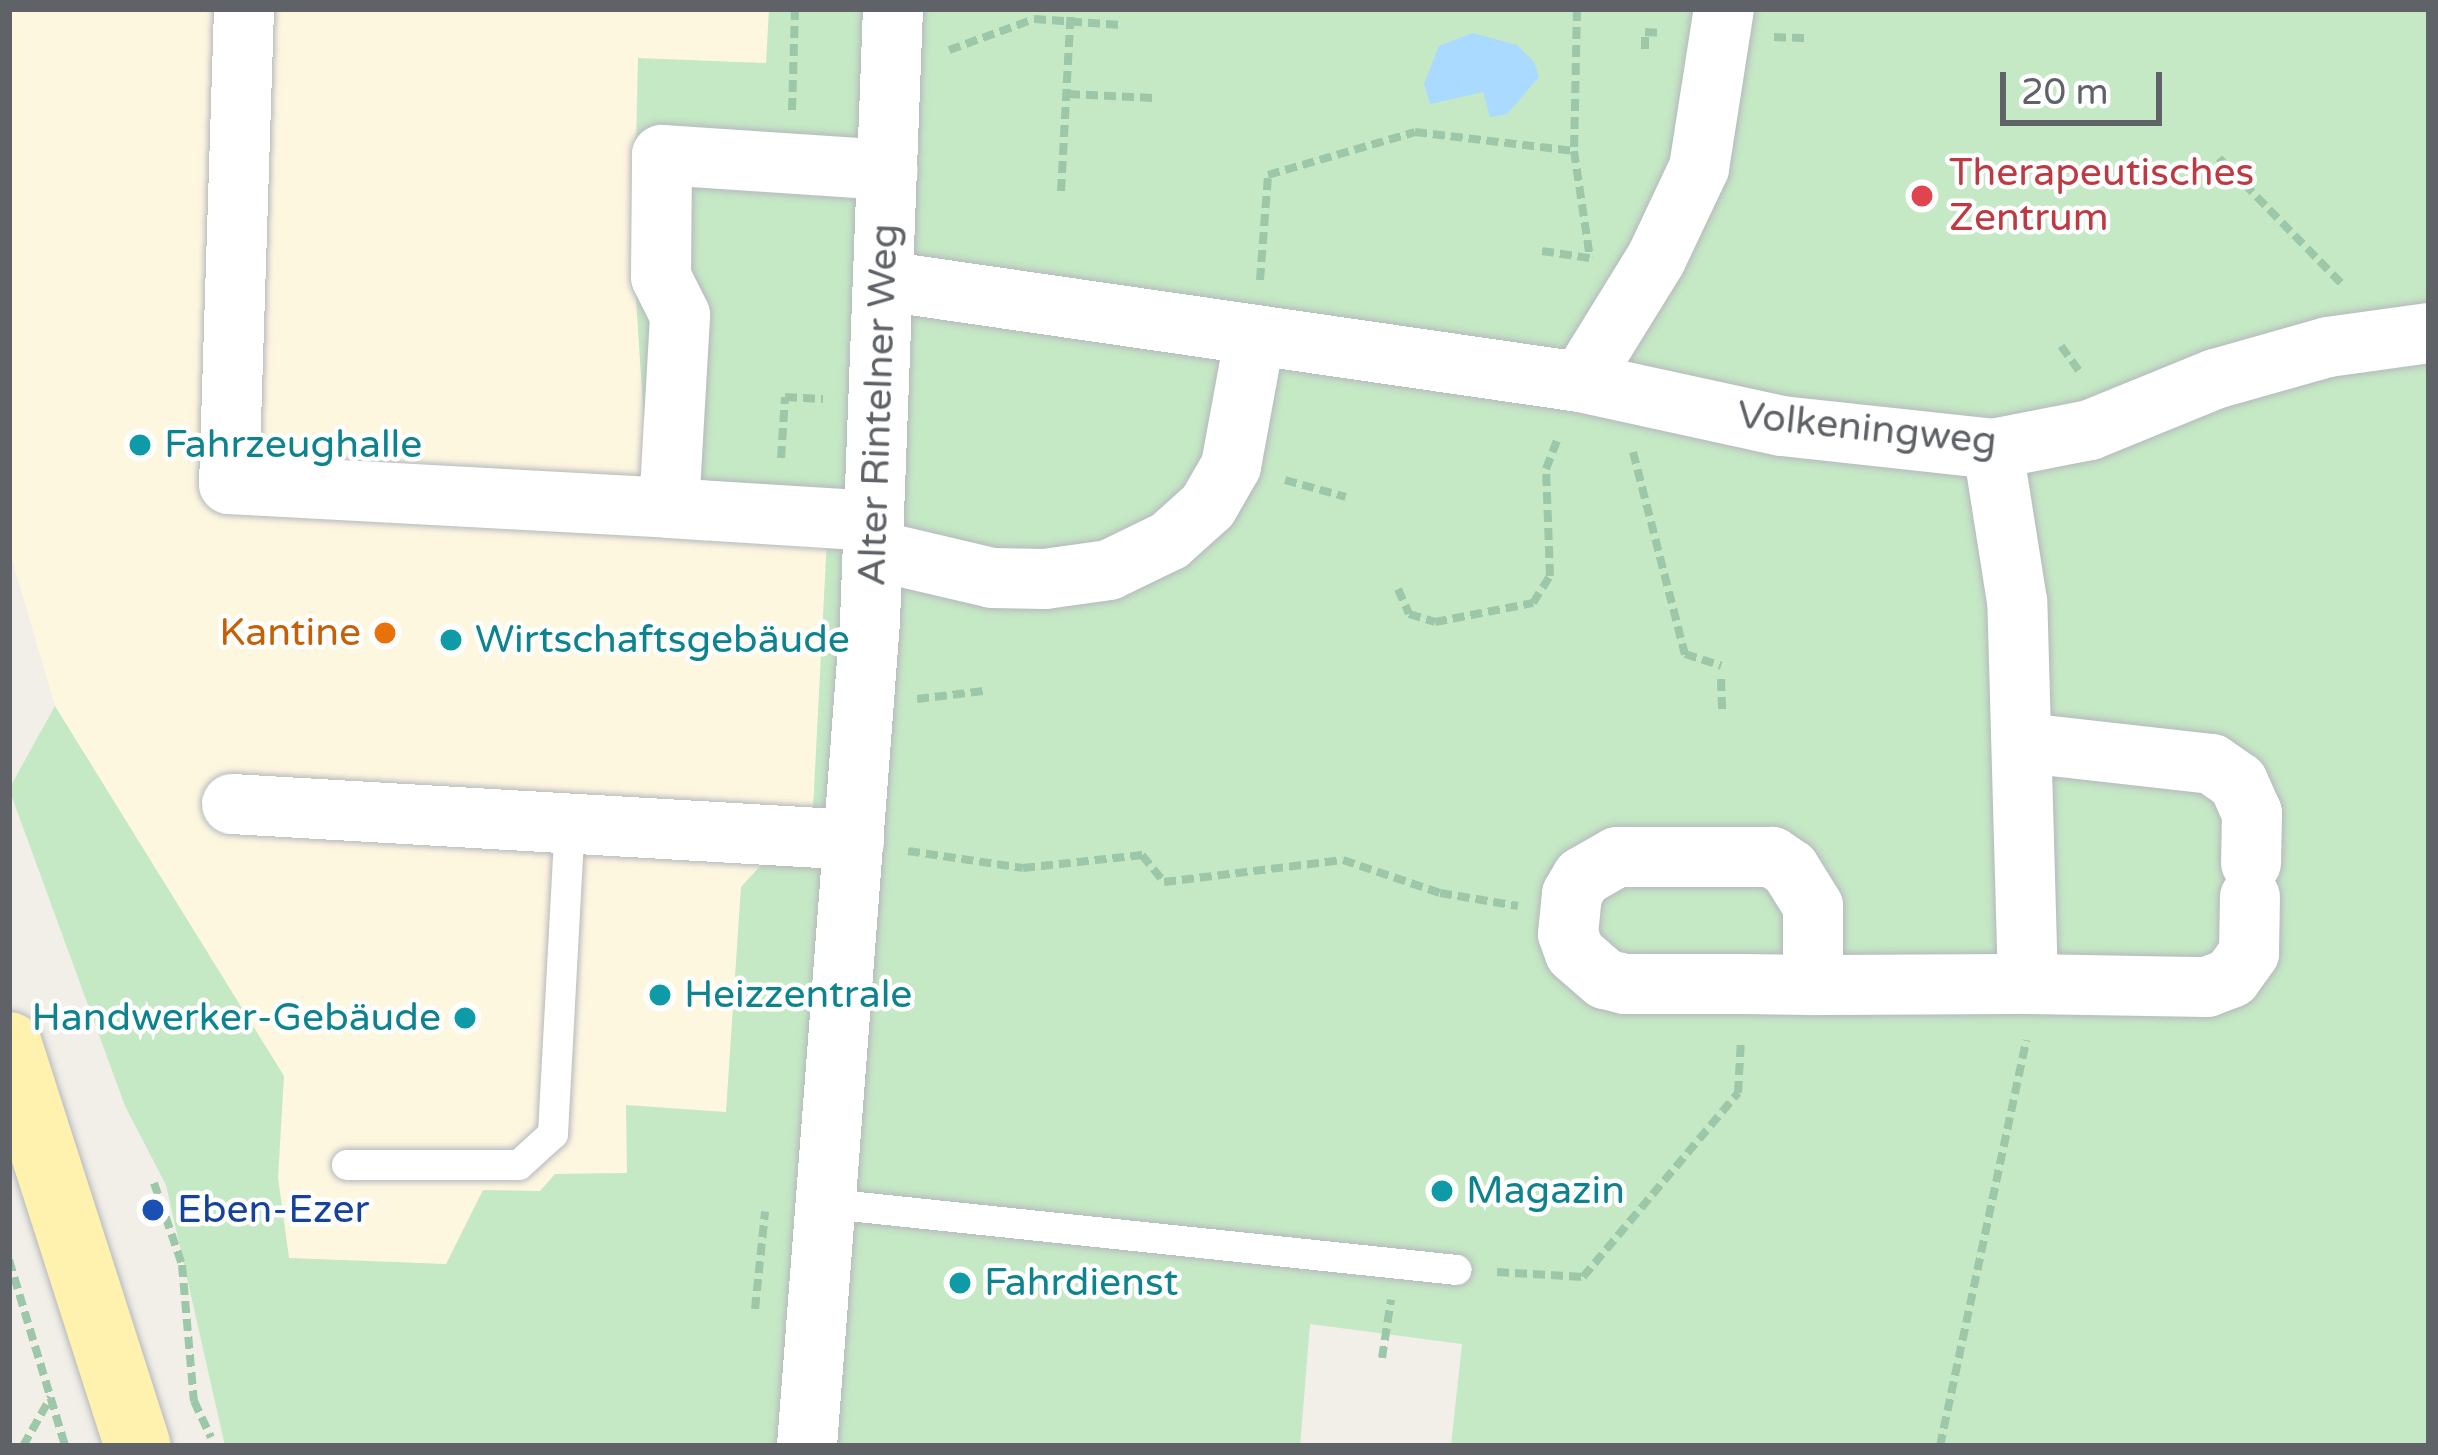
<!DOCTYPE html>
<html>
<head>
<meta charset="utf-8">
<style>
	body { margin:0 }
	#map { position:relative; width:2438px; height:1455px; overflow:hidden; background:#f1efe8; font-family:"Varela Round",sans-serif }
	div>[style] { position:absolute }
	.commercial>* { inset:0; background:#fef7e0 }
	.green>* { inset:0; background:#c5e8c5 }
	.water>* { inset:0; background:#aadaff }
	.path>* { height:8px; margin-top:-4px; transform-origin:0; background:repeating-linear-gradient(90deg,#9cc7a9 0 12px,transparent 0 18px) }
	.roads { filter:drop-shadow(0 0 3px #b5b8bc) drop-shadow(0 0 3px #b5b8bc) }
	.service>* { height:30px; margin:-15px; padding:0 15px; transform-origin:15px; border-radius:15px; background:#fff }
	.minor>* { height:60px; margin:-30px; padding:0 30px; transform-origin:30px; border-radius:30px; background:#fff }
	.primary>* { height:66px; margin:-33px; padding:0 33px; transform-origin:33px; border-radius:33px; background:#fff2af }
	.dots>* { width:33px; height:33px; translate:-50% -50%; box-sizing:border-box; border:6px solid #fff; border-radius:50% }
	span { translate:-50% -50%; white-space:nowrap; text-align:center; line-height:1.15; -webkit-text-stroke:9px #fff; paint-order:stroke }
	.health-label { font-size:39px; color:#be3a42 }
	.left { translate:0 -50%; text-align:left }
	.street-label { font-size:39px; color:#5f6368 }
	.culture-label { font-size:39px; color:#0d838f }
	.right { translate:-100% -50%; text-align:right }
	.food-label { font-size:39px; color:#c56008 }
	.transit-label { font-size:39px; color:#164399 }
	.frame { position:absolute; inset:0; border:12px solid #5f6368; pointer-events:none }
	.scale { position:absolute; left:2000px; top:72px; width:162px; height:54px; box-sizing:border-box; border:6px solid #5f6368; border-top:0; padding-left:15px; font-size:36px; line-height:42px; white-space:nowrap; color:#5f6368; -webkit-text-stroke:9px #fff; paint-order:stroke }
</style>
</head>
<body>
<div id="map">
	<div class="commercial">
		<div style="clip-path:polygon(9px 9px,769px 9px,767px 63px,638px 59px,633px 202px,830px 499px,813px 809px,741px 887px,726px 1112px,627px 1173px,555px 1174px,540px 1191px,483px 1190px,446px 1265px,289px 1258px,278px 1178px,283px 1076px,55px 706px,9px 549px)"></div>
	</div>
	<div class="green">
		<div style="clip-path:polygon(769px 9px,2429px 9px,2429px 1446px,1451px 1446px,1462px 1344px,1310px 1324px,1300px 1446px,225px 1446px,166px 1185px,125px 1106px,9px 789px,55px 706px,284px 1076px,278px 1178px,289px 1258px,446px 1264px,483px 1190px,540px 1191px,555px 1174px,627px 1173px,626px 1105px,726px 1112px,741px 887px,813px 809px,829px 499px,648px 482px,634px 269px,638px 58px,766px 63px)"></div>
	</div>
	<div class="water">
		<div style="clip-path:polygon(1472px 33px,1517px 45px,1534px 62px,1539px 77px,1507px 114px,1490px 117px,1483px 92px,1430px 104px,1424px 84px,1439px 46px)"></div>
	</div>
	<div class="path">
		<div style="left:1577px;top:9px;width:142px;rotate:91.2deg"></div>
		<div style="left:1574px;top:151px;width:108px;rotate:81.5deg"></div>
		<div style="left:1774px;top:37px;width:35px;rotate:2deg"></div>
		<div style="left:1645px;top:49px;width:17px;rotate:-90deg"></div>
		<div style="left:1645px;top:32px;width:18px;rotate:3deg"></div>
		<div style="left:949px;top:50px;width:90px;rotate:-20deg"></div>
		<div style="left:1034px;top:19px;width:87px;rotate:3.9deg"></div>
		<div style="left:1068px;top:94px;width:86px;rotate:2.7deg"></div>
		<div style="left:792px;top:110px;width:101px;rotate:-88.3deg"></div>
		<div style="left:2219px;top:158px;width:179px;rotate:45.7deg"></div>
		<div style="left:1061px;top:191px;width:182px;rotate:-86.9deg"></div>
		<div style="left:1542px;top:251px;width:48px;rotate:8.5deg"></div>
		<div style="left:1260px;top:280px;width:105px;rotate:-85.6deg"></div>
		<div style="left:1268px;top:175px;width:153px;rotate:-16.3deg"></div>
		<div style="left:1415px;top:132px;width:160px;rotate:6.8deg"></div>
		<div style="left:2061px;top:346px;width:34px;rotate:54deg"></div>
		<div style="left:1633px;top:452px;width:209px;rotate:75.6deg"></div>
		<div style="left:1685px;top:654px;width:38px;rotate:18deg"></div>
		<div style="left:781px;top:458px;width:61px;rotate:-86.2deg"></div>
		<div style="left:785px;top:397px;width:38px;rotate:3deg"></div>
		<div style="left:1285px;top:480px;width:63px;rotate:15.6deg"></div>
		<div style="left:1398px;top:589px;width:27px;rotate:66deg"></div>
		<div style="left:1409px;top:614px;width:27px;rotate:17deg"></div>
		<div style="left:1435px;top:622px;width:100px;rotate:-11deg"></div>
		<div style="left:1533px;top:603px;width:32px;rotate:-58deg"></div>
		<div style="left:1550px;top:576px;width:107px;rotate:-92.1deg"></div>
		<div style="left:1546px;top:469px;width:34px;rotate:-69deg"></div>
		<div style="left:1721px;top:679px;width:35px;rotate:88deg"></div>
		<div style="left:917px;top:699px;width:67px;rotate:-6.8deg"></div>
		<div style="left:908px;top:851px;width:116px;rotate:8.4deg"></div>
		<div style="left:1023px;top:868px;width:120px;rotate:-6.2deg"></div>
		<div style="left:1142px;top:855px;width:35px;rotate:51deg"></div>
		<div style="left:1164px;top:882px;width:180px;rotate:-7deg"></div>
		<div style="left:1343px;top:860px;width:102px;rotate:18.8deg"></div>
		<div style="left:1440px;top:893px;width:79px;rotate:9.5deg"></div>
		<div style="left:154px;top:1183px;width:87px;rotate:71.1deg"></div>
		<div style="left:182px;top:1265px;width:137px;rotate:85deg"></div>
		<div style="left:194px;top:1401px;width:40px;rotate:65deg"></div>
		<div style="left:9px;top:1260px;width:194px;rotate:73.2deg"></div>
		<div style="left:1497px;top:1272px;width:86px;rotate:3.3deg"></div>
		<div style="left:1583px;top:1277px;width:241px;rotate:-49.9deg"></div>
		<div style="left:1738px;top:1093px;width:54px;rotate:-86.8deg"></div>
		<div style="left:755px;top:1309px;width:98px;rotate:-84.1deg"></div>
		<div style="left:1382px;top:1358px;width:59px;rotate:-81.2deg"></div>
		<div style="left:23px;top:1446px;width:56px;rotate:-60.3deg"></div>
		<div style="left:1940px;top:1446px;width:415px;rotate:-78deg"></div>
	</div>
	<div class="roads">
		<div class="service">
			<div style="left:347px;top:1165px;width:172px"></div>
			<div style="left:519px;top:1165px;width:46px;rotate:-42.4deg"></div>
			<div style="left:553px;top:1134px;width:311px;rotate:-86.9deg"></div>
			<div style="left:830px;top:1204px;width:630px;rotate:6.01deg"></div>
		</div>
		<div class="minor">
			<div style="left:244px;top:9px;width:475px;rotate:91.8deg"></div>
			<div style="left:229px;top:484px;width:441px;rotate:3.1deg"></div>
			<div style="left:884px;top:281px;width:703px;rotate:8.26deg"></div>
			<div style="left:1580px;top:382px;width:207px;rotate:12.3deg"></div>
			<div style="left:1782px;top:426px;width:212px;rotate:6.2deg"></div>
			<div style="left:1993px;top:449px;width:99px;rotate:-11.1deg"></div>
			<div style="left:2090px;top:430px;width:135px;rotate:-22.2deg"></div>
			<div style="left:2215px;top:379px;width:117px;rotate:-15.8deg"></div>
			<div style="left:2328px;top:347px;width:102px;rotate:-7.9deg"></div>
			<div style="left:1580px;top:382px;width:145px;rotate:-58.3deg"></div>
			<div style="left:1656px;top:259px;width:101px;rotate:-64.7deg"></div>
			<div style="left:1699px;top:168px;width:161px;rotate:-81.1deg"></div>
			<div style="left:874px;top:521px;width:205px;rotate:-176.4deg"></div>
			<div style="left:669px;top:508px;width:193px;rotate:-86.7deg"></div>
			<div style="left:680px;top:315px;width:42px;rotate:-116.6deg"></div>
			<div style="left:661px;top:277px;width:122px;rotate:-89.5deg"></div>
			<div style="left:662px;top:155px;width:226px;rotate:3.8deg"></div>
			<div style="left:873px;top:550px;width:122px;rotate:13.2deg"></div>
			<div style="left:992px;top:578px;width:53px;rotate:1.1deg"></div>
			<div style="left:1045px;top:579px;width:65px;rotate:-8deg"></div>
			<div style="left:1109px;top:570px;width:67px;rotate:-25.8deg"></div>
			<div style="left:1169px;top:541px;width:52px;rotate:-41.9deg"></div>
			<div style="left:1208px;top:506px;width:46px;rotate:-60.1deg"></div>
			<div style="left:1231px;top:466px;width:133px;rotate:-79.6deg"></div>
			<div style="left:2025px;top:743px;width:188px;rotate:6.4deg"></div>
			<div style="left:2212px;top:764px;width:32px;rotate:35deg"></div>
			<div style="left:2238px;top:782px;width:34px;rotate:66deg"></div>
			<div style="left:2252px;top:813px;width:50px;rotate:91.1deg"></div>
			<div style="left:232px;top:804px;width:623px;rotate:3.31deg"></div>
			<div style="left:2028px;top:984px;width:179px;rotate:1deg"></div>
			<div style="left:2207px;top:987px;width:26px;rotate:-21deg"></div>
			<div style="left:2231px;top:978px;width:31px;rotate:-54deg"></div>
			<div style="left:2249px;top:953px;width:56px;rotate:-89deg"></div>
			<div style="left:1813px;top:985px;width:79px;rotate:-90deg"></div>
			<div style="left:1813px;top:906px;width:44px;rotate:-121.9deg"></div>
			<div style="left:1790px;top:869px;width:22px;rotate:-146deg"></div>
			<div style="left:1772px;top:857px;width:155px;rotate:180deg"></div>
			<div style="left:1617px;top:857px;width:40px;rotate:150.3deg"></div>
			<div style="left:1582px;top:877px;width:20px;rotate:120deg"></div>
			<div style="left:1572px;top:894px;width:40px;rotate:95.7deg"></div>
			<div style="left:1568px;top:934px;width:20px;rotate:70deg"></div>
			<div style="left:1575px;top:953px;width:40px;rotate:41deg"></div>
			<div style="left:1605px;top:979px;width:21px;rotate:14deg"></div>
			<div style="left:1625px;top:984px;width:118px"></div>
			<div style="left:1743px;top:984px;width:70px;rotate:0.8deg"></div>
			<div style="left:1813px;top:985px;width:215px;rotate:-0.3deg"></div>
			<div style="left:2028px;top:984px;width:383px;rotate:-91.6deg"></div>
			<div style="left:2017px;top:601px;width:154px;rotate:-99deg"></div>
			<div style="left:807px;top:1446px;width:827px;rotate:-85.63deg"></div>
			<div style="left:870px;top:621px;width:612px;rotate:-87.85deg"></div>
		</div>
		<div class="primary">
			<div style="left:9px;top:1045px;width:421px;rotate:72.2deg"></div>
		</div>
	</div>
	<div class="dots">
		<div style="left:1922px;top:196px;background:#e0444e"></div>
		<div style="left:140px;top:445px;background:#0f9aa8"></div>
		<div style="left:385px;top:633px;background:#e8710a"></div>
		<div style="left:451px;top:640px;background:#0f9aa8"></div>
		<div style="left:660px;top:995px;background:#0f9aa8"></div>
		<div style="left:465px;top:1018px;background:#0f9aa8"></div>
		<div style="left:1442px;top:1191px;background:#0f9aa8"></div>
		<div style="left:153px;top:1210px;background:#1a4fb4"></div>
		<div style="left:960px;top:1283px;background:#0f9aa8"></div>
	</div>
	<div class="health-label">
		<span class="left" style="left:1949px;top:196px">Therapeutisches<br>Zentrum</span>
	</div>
	<div class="street-label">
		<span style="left:879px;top:405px;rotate:-88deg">Alter Rintelner Weg</span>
		<span style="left:1867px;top:429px;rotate:6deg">Volkeningweg</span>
	</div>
	<div class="culture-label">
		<span class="left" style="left:164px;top:445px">Fahrzeughalle</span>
		<span class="left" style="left:475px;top:640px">Wirtschaftsgebäude</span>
		<span class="left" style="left:684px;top:995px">Heizzentrale</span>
		<span class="right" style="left:441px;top:1018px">Handwerker-Gebäude</span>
		<span class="left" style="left:1466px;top:1191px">Magazin</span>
		<span class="left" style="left:984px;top:1283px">Fahrdienst</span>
	</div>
	<div class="food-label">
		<span class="right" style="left:361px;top:633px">Kantine</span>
	</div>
	<div class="transit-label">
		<span class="left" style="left:177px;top:1210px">Eben-Ezer</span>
	</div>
	<div class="frame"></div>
	<div class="scale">20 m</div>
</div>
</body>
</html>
